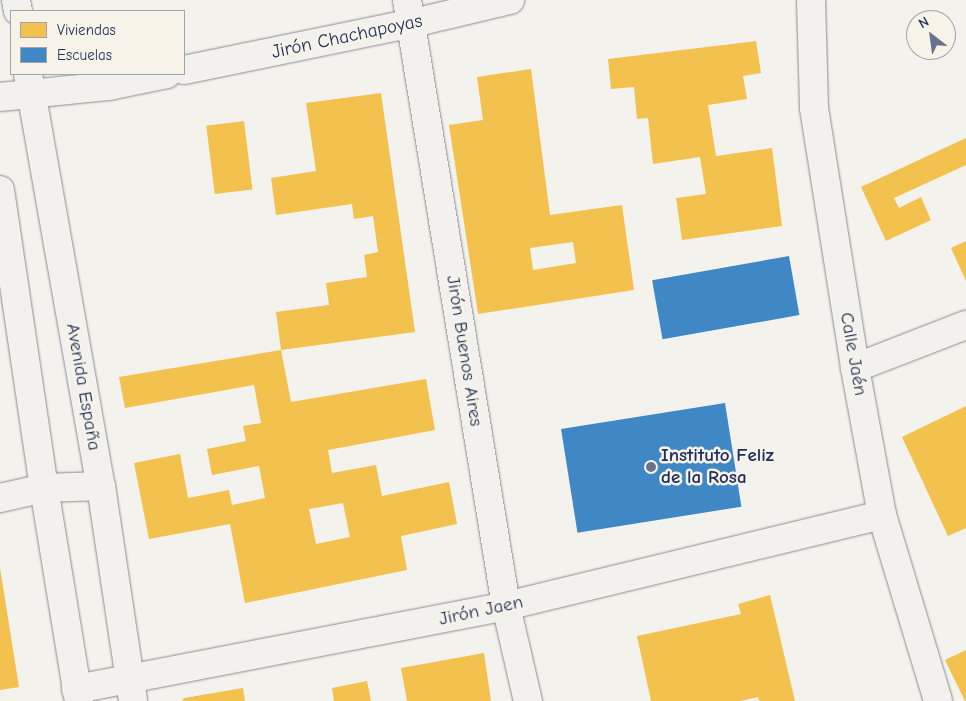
<!DOCTYPE html>
<html>
<head>
<meta charset="utf-8">
<style>
	body { margin:0 }
	#map { position:relative; width:966px; height:701px; overflow:hidden; background:#f4f2ec; font-family:"Comic Neue",sans-serif }
	div>[style] { position:absolute }
	.homes>* { inset:0; background:#f2c14e; transform-origin:0 0 }
	.schools>* { inset:0; background:#3f88c5; transform-origin:0 0 }
	.roads { filter:drop-shadow(0 0 1px #898c92) drop-shadow(0 0 1px #898c92) }
	.minor>* { height:28px; margin:-14px; padding:0 14px; transform-origin:14px; border-radius:14px; background:#f2f1ed }
	.dots>* { width:14px; height:14px; translate:-50% -50%; box-sizing:border-box; border:2px solid #f7f3e8; border-radius:50% }
	span { translate:-50% -50%; white-space:nowrap; text-align:center; line-height:1.15; -webkit-text-stroke:5px #f7f3e8; paint-order:stroke }
	.street-label { font-size:19px; color:#1b2f5e }
	.poi-label { font-size:19px; color:#1b2f5e; font-weight:700 }
	.left { translate:0 -50%; text-align:left }
	.legend { position:absolute; left:10px; top:10px; width:175px; height:65px; box-sizing:border-box; background:#f7f3e8; border:1px solid #9fa5b1; margin:0; padding:6px 9px; list-style:none; font-size:15px; color:#1b2f5e }
	.legend li { display:flex; align-items:center; gap:10px; height:25px }
	.legend b { width:25px; border:1px solid #9fa5b1 }
	.north { position:absolute; left:906px; top:10px; width:50px; height:50px; box-sizing:border-box; background:#f7f3e8; border:1px solid #9fa5b1; border-radius:50%; rotate:330deg; font-size:14px; font-weight:700; line-height:20px; text-align:center; color:#1b2f5e }
	.north::after { content:''; display:block; margin:auto; width:18px; height:22px; background:#677390; clip-path:polygon(50% 0,100% 100%,50% 72%,0 100%) }
</style>
</head>
<body>
<div id="map">
	<div class="homes">
		<div style="clip-path:polygon(756px 41px,761px 73px,743px 76px,747px 99px,708px 105px,716px 156px,772px 148px,782px 226px,682px 240px,676px 198px,706px 194px,700px 157px,653px 164px,648px 118px,637px 119px,634px 87px,611px 89px,608px 59px)"></div>
		<div style="clip-path:polygon(evenodd,531px 69px,550px 215px,622px 205px,634px 290px,478px 314px,449px 125px,483px 120px,477px 77px,531px 69px,573px 242px,576px 263px,533px 270px,530px 248px,573px 242px)"></div>
		<div style="clip-path:polygon(381px 93px,415px 332px,281px 350px,276px 312px,329px 305px,326px 283px,367px 277px,364px 255px,378px 252px,373px 216px,354px 219px,352px 204px,276px 215px,271px 178px,316px 171px,306px 103px)"></div>
		<div style="left:244px;top:121px;width:69px;height:38px;rotate:83deg"></div>
		<div style="clip-path:polygon(966px 138px,966px 165px,894px 198px,899px 208px,921px 197px,931px 220px,886px 241px,861px 187px)"></div>
		<div style="clip-path:polygon(966px 241px,966px 281px,951px 248px)"></div>
		<div style="clip-path:polygon(evenodd,281px 350px,291px 402px,426px 379px,435px 430px,328px 450px,332px 473px,376px 465px,382px 496px,449px 482px,457px 524px,401px 536px,407px 570px,245px 603px,230px 524px,149px 539px,134px 463px,180px 454px,188px 498px,229px 490px,232px 505px,265px 498px,259px 466px,212px 475px,207px 449px,246px 441px,243px 426px,261px 423px,254px 385px,125px 408px,119px 377px,281px 350px,343px 503px,350px 537px,316px 544px,309px 509px,343px 503px)"></div>
		<div style="clip-path:polygon(966px 406px,966px 528px,948px 536px,902px 437px)"></div>
		<div style="clip-path:polygon(0 568px,19px 687px,0 690px)"></div>
		<div style="clip-path:polygon(770px 595px,795px 701px,759px 701px,758px 697px,740px 701px,651px 701px,637px 636px,741px 614px,738px 604px)"></div>
		<div style="clip-path:polygon(966px 650px,966px 701px,965px 701px,945px 660px)"></div>
		<div style="clip-path:polygon(484px 653px,491px 701px,407px 701px,401px 668px)"></div>
		<div style="clip-path:polygon(367px 681px,371px 701px,334px 701px,332px 688px)"></div>
		<div style="clip-path:polygon(243px 688px,245px 701px,182px 701px,184px 698px)"></div>
	</div>
	<div class="schools">
		<div style="left:789px;top:256px;width:60px;height:139px;rotate:80deg"></div>
		<div style="left:725px;top:403px;width:105px;height:166px;rotate:81deg"></div>
	</div>
	<div class="roads">
		<div class="minor">
			<div style="left:16px;top:0;width:11px;rotate:80deg"></div>
			<div style="left:407px;top:0;width:614px;rotate:80.72deg"></div>
			<div style="left:506px;top:606px;width:98px;rotate:77deg"></div>
			<div style="left:811px;top:0;width:108px;rotate:88.4deg"></div>
			<div style="left:814px;top:108px;width:263px;rotate:81deg"></div>
			<div style="left:855px;top:368px;width:149px;rotate:79.6deg"></div>
			<div style="left:882px;top:515px;width:194px;rotate:73.2deg"></div>
			<div style="left:184px;top:70px;width:230px;rotate:-11.6deg"></div>
			<div style="left:409px;top:24px;width:104px;rotate:-13.4deg"></div>
			<div style="left:28px;top:74px;width:418px;rotate:80deg"></div>
			<div style="left:101px;top:486px;width:217px;rotate:81.5deg"></div>
			<div style="left:0;top:97px;width:110px;rotate:-5.8deg"></div>
			<div style="left:109px;top:86px;width:59px;rotate:-11.7deg"></div>
			<div style="left:0;top:190px;width:301px;rotate:81.6deg"></div>
			<div style="left:44px;top:488px;width:216px;rotate:80.7deg"></div>
			<div style="left:855px;top:368px;width:119px;rotate:-21.2deg"></div>
			<div style="left:0;top:498px;width:45px;rotate:-12.8deg"></div>
			<div style="left:44px;top:488px;width:57px;rotate:-2deg"></div>
			<div style="left:76px;top:689px;width:438px;rotate:-10.9deg"></div>
			<div style="left:506px;top:606px;width:387px;rotate:-13.6deg"></div>
		</div>
	</div>
	<div class="dots">
		<div style="left:651px;top:467px;background:#677390"></div>
	</div>
	<div class="street-label">
		<span style="left:347px;top:37px;rotate:-12deg">Jirón Chachapoyas</span>
		<span style="left:464px;top:351px;rotate:81deg">Jirón Buenos Aires</span>
		<span style="left:853px;top:354px;rotate:80deg">Calle Jaén</span>
		<span style="left:83px;top:387px;rotate:80deg">Avenida España</span>
		<span style="left:481px;top:611px;rotate:-12deg">Jirón Jaen</span>
	</div>
	<div class="poi-label">
		<span class="left" style="left:661px;top:467px">Instituto Feliz<br>de la Rosa</span>
	</div>
	<ul class="legend">
	<li><b style="height:14px;background:#f2c14e"></b>Viviendas</li>
	<li><b style="height:14px;background:#3f88c5"></b>Escuelas</li>
	</ul>
	<div class="north">N</div>
</div>
</body>
</html>
